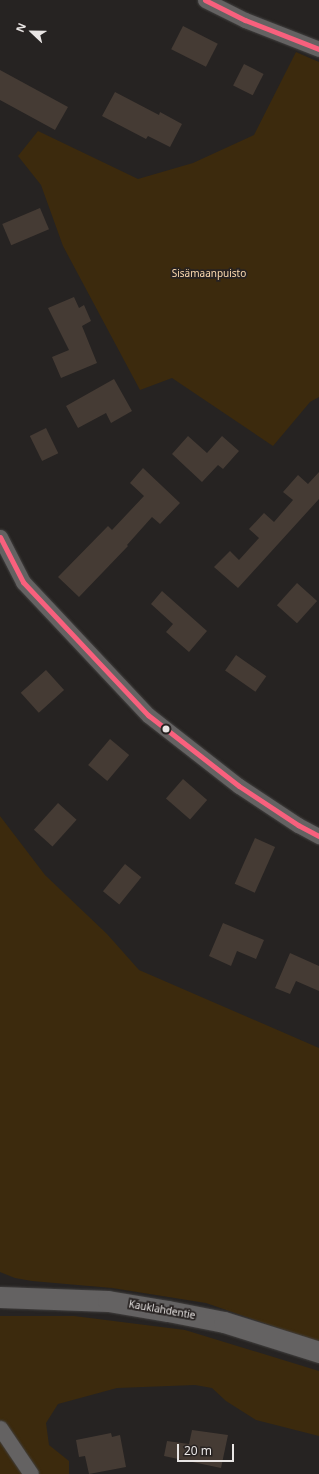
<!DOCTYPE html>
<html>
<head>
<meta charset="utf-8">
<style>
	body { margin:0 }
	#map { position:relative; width:319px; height:1474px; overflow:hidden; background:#262322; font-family:"Noto Sans",sans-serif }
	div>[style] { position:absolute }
	.green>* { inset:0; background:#3c2a0d }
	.building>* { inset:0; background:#453b34; transform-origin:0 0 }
	.roads { filter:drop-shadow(0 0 1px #42403f) drop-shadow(0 0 1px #42403f) }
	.street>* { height:15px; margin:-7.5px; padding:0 7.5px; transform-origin:7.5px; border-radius:7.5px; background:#646262 }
	.secondary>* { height:21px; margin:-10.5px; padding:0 10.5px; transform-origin:10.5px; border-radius:10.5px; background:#646262 }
	.bus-1>* { height:5px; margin:-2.5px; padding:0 2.5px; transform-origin:2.5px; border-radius:2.5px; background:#f8607d }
	.dots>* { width:11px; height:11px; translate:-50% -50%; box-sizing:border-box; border:2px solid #272221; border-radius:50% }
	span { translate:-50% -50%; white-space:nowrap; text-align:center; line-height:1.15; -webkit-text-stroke:3.5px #272221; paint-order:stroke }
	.park-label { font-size:10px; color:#fbd9af }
	.street-label { font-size:10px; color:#e8e5e4 }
	.north { position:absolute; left:12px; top:12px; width:40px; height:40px; -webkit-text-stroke:3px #272221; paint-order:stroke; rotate:292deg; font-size:11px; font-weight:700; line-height:16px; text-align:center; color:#e8e5e4 }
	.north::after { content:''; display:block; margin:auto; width:14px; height:18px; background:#e8e5e4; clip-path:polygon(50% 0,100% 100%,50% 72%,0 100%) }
	.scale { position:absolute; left:177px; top:1444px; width:57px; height:18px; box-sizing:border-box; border:2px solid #e8e5e4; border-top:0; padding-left:5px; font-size:12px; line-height:14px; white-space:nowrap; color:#e8e5e4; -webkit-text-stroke:3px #272221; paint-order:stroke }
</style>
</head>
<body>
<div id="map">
	<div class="green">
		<div style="clip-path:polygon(296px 52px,319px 62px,319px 397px,310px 402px,273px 446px,172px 378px,140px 390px,63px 246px,41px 185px,18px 156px,38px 131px,138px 179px,193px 163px,254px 135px)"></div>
		<div style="clip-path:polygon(0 816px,45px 875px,107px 934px,139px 970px,319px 1048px,319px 1342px,206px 1303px,112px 1288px,32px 1281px,15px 1278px,0 1272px)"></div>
		<div style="clip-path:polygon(0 1316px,74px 1316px,185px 1330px,319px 1371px,319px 1436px,256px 1420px,226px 1401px,212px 1388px,195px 1385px,117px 1388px,58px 1404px,46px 1423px,49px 1445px,69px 1461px,69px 1474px,0 1474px)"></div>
	</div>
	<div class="building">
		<div style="left:183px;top:26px;width:39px;height:26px;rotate:27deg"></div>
		<div style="left:244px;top:64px;width:22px;height:24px;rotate:27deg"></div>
		<div style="clip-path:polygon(0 70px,68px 107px,55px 130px,0 100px)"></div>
		<div style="clip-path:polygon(115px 92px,159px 115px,160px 112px,182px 124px,170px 147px,148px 136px,146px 139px,102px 116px)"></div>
		<div style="left:40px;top:208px;width:23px;height:41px;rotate:67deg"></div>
		<div style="clip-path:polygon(74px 297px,79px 308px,84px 305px,91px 321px,82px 326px,97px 363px,61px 378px,52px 357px,69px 350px,48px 308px)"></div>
		<div style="clip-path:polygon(114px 379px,132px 411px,111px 423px,106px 413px,78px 428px,66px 406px)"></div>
		<div style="left:46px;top:428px;width:28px;height:18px;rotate:64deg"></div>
		<div style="clip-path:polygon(188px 436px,207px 453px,222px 436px,239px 451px,223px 469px,218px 465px,202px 482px,172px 454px)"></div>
		<div style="clip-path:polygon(143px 468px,180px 503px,160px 524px,152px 517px,127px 545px,128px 546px,79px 597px,58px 577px,108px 526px,112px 530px,144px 496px,130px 483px)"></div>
		<div style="clip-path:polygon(319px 472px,319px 499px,238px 588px,214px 567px,230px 551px,239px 560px,259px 538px,249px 529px,264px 513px,274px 522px,293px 500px,283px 492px,298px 475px,308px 484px)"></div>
		<div style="left:297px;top:583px;width:27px;height:30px;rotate:42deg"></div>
		<div style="clip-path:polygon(162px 591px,207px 631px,189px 652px,166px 632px,173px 624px,151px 604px)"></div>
		<div style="left:236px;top:655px;width:37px;height:19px;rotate:35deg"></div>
		<div style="left:46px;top:670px;width:27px;height:34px;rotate:48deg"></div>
		<div style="left:110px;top:739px;width:25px;height:34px;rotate:40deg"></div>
		<div style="left:183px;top:779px;width:32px;height:26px;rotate:41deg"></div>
		<div style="left:58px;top:803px;width:25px;height:36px;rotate:42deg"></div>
		<div style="left:255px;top:838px;width:22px;height:50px;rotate:24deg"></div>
		<div style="left:125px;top:864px;width:21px;height:35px;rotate:39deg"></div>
		<div style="clip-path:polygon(223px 923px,264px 940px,256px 959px,237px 951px,231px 966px,209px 956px)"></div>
		<div style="clip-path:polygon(290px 953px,319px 966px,319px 991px,296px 981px,290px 994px,275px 988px)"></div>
		<div style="clip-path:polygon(192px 1430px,228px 1435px,221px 1468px,164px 1456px,167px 1441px,189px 1444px)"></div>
		<div style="clip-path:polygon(111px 1433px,112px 1437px,120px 1435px,126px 1467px,89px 1474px,85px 1456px,79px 1457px,76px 1440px)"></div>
	</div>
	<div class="roads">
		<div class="street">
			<div style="left:205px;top:0;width:45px;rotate:26.6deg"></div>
			<div style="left:245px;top:20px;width:79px;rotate:21.4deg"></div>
			<div style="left:0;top:537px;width:51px;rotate:62.9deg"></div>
			<div style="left:23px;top:582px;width:183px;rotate:46.8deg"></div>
			<div style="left:148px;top:715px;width:115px;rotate:38deg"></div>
			<div style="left:239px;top:786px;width:71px;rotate:33.5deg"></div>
			<div style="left:298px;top:825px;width:24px;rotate:28deg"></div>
			<div style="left:0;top:1428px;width:55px;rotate:56deg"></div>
		</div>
		<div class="secondary">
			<div style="left:0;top:1297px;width:108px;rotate:2.1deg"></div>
			<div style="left:108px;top:1301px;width:61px;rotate:9.5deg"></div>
			<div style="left:168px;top:1311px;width:57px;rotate:11.1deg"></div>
			<div style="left:224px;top:1322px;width:100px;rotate:17.5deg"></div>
		</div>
	</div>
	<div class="bus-1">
		<div style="left:205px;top:0;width:45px;rotate:26.6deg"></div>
		<div style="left:245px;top:20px;width:79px;rotate:21.4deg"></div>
		<div style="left:0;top:537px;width:51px;rotate:62.9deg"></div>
		<div style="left:23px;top:582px;width:183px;rotate:46.8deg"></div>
		<div style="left:148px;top:715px;width:115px;rotate:38deg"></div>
		<div style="left:239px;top:786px;width:71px;rotate:33.5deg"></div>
		<div style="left:298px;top:825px;width:24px;rotate:28deg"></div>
	</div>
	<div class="dots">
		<div style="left:166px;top:729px;background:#e8e5e4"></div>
	</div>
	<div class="park-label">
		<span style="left:209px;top:274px">Sisämaanpuisto</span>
	</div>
	<div class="street-label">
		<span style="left:162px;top:1310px;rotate:10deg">Kauklahdentie</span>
	</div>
	<div class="north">N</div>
	<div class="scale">20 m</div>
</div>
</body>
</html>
